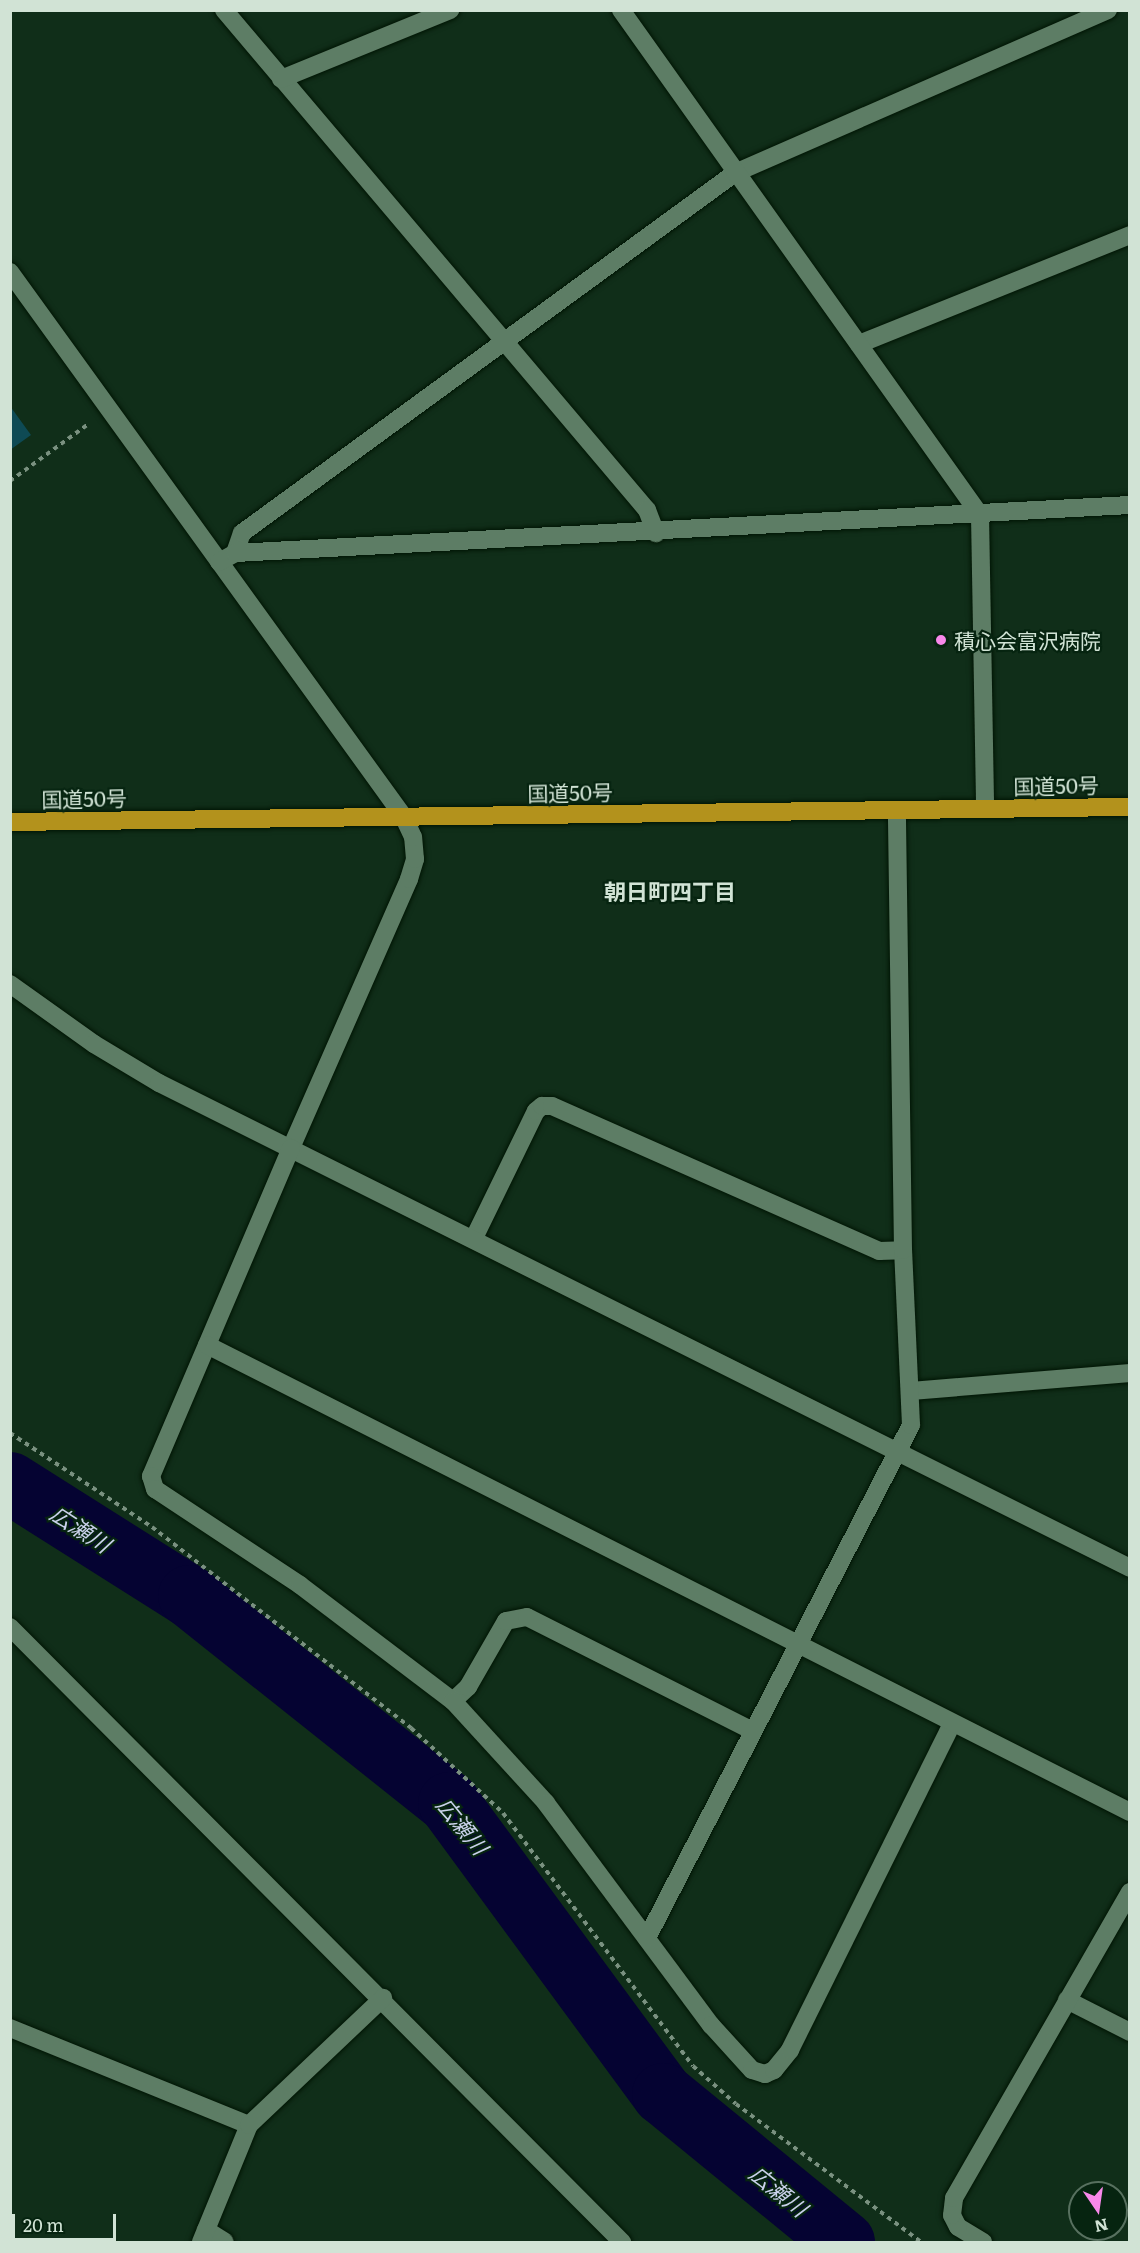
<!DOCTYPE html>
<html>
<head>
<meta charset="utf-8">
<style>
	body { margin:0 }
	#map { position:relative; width:1140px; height:2253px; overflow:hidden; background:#102e19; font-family:Literata,"Noto Sans JP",serif }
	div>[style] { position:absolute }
	.river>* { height:62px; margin:-31px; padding:0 31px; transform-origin:31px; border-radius:31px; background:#050332 }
	.building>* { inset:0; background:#0e4a54 }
	.path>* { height:4px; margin-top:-2px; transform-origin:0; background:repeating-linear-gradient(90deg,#7a9180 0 4.5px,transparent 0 9px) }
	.roads { filter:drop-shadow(0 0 2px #001504) drop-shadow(0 0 2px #001504) }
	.lane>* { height:18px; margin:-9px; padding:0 9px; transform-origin:9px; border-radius:9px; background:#5d7d65 }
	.street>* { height:18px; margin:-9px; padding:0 9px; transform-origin:9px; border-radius:9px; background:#5d7d65 }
	.highway>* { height:18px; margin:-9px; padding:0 9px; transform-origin:9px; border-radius:9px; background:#b3921c }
	.dots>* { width:16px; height:16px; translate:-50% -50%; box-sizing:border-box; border:3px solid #062410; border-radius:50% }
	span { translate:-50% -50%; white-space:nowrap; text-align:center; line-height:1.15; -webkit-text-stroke:4.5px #062410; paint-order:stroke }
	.poi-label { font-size:21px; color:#d1e3d5 }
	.left { translate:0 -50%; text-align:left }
	.street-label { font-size:21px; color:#d1e3d5 }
	.neighbourhood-label { font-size:22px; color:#d1e3d5; font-weight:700 }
	.water-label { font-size:22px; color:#c9d1ea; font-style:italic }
	.frame { position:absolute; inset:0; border:12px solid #d1e3d5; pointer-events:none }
	.north { position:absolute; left:1068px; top:2181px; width:60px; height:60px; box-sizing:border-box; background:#062410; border:2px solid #57705f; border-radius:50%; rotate:167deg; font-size:16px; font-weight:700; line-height:24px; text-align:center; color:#d1e3d5 }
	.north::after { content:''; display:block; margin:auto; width:21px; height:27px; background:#f888ea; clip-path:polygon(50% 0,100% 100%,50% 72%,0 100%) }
	.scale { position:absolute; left:12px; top:2214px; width:104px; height:27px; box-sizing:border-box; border:3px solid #d1e3d5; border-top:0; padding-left:8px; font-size:18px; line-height:21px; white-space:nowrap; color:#d1e3d5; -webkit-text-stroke:4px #062410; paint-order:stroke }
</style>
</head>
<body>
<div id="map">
	<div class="river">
		<div style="left:10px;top:1483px;width:212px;rotate:32.3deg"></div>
		<div style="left:189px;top:1596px;width:332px;rotate:38.5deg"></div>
		<div style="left:449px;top:1803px;width:361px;rotate:53.7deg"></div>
		<div style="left:663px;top:2094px;width:234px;rotate:39.3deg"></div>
	</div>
	<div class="building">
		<div style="clip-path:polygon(10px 406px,31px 435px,10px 450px)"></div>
	</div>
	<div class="path">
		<div style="left:10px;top:481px;width:95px;rotate:-36deg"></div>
		<div style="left:10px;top:1433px;width:170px;rotate:33.5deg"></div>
		<div style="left:152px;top:1527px;width:328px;rotate:37.8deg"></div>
		<div style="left:411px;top:1728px;width:125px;rotate:42.7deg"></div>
		<div style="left:503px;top:1813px;width:316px;rotate:53.1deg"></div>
		<div style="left:693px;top:2066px;width:57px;rotate:41.5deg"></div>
		<div style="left:736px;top:2104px;width:231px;rotate:36.7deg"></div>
	</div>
	<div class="roads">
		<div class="lane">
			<div style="left:224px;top:10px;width:655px;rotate:49.77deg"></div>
			<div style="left:647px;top:510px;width:25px;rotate:69deg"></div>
			<div style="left:281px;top:79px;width:183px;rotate:-22.2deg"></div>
			<div style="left:859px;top:344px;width:292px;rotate:-21.9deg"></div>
			<div style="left:235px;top:553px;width:21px;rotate:-71deg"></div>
			<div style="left:242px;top:533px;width:610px;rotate:-36.14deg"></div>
			<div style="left:735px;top:173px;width:407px;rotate:-23.6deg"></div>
			<div style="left:291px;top:1148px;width:294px;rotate:-66.3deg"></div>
			<div style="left:409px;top:879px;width:21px;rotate:-73deg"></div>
			<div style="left:415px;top:859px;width:22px;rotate:-95deg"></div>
			<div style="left:413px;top:837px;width:23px;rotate:-115deg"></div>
			<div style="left:474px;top:1238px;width:141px;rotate:-64deg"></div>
			<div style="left:536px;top:1111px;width:8px;rotate:-40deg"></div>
			<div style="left:542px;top:1106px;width:10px"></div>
			<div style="left:552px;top:1106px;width:358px;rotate:23.9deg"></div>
			<div style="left:879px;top:1251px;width:24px;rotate:-2deg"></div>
			<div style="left:453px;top:1701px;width:21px;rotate:-43deg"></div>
			<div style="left:468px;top:1687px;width:76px;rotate:-60.1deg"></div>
			<div style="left:506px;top:1621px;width:21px;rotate:-11deg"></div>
			<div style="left:527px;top:1617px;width:253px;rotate:26.8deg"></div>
			<div style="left:206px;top:2230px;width:22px;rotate:32deg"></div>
		</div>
		<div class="street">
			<div style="left:621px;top:10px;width:620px;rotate:54.59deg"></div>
			<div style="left:980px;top:515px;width:294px;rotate:89deg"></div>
			<div style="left:10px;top:272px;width:671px;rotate:54.15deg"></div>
			<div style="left:219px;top:562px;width:18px;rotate:-29deg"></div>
			<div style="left:235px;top:553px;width:896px;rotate:-3.07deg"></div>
			<div style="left:10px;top:984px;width:103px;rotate:35.5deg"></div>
			<div style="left:94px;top:1044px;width:76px;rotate:31deg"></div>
			<div style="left:159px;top:1083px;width:1085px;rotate:26.54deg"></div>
			<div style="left:291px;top:1148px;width:357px;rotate:113.1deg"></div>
			<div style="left:151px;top:1476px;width:14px;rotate:73deg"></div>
			<div style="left:155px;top:1489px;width:174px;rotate:33.5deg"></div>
			<div style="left:300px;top:1585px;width:192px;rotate:37.2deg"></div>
			<div style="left:453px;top:1701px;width:138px;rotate:47.6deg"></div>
			<div style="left:546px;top:1803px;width:277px;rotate:53.4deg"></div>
			<div style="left:711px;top:2025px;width:61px;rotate:47.7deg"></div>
			<div style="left:752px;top:2070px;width:14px;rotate:17deg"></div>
			<div style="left:765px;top:2074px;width:10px;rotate:-24deg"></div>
			<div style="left:774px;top:2070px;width:26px;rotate:-51deg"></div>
			<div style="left:790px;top:2050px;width:364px;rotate:-63.6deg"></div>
			<div style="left:207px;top:1345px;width:1034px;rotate:26.84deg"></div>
			<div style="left:911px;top:1391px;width:220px;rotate:-4.7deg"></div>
			<div style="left:10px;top:1627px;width:868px;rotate:45.14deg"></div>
			<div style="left:647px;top:1938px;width:577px;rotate:-62.77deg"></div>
			<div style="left:911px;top:1425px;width:175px;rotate:-92.6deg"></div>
			<div style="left:903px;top:1250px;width:440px;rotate:-90.8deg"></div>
			<div style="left:1067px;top:2000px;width:71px;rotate:26.9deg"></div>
			<div style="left:10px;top:2028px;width:258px;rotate:22.1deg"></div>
			<div style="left:201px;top:2242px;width:126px;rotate:-67.7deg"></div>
			<div style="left:249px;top:2125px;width:185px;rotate:-43.5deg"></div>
			<div style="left:983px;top:2242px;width:29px;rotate:-149deg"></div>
			<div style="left:958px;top:2227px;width:13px;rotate:-117deg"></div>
			<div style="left:952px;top:2215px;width:17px;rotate:-83deg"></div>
			<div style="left:954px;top:2198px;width:353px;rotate:-60.1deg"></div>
		</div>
		<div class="highway">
			<div style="left:10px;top:822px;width:1120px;rotate:-0.77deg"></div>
		</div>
	</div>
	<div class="dots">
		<div style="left:941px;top:640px;background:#f888ea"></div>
	</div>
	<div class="poi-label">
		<span class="left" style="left:954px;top:640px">積心会富沢病院</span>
	</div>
	<div class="street-label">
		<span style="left:1056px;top:785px;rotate:-1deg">国道50号</span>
		<span style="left:570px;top:792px;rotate:-1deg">国道50号</span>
		<span style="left:84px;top:798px;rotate:-1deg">国道50号</span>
	</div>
	<div class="neighbourhood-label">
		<span style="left:670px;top:891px">朝日町四丁目</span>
	</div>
	<div class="water-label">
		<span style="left:81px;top:1528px;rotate:33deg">広瀬川</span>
		<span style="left:463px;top:1825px;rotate:51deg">広瀬川</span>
		<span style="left:779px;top:2190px;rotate:39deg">広瀬川</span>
	</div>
	<div class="frame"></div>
	<div class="north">N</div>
	<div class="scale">20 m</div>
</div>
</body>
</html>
